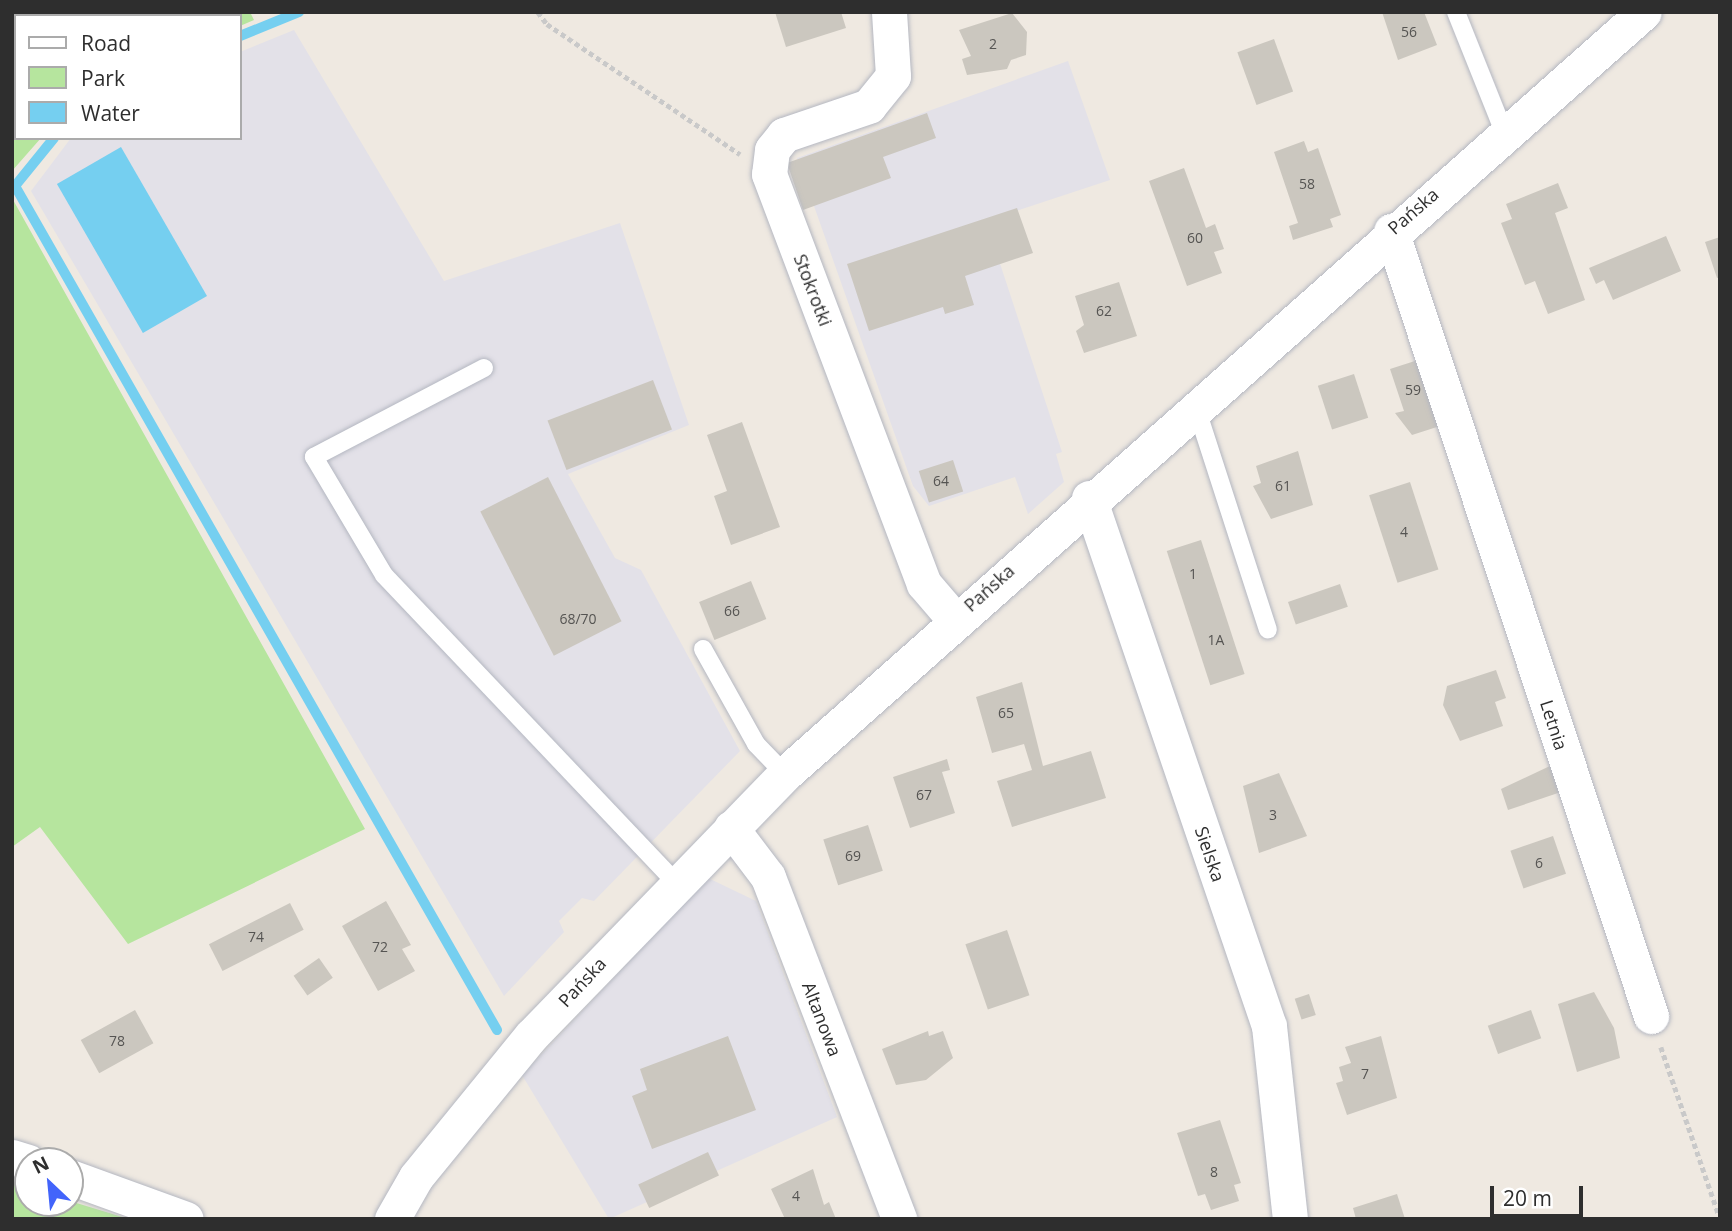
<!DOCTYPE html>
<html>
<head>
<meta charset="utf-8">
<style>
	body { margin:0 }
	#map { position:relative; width:1732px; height:1231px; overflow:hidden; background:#efe9e1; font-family:"Open Sans",sans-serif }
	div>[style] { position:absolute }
	.industrial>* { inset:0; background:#e3e1e8 }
	.green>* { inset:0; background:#b6e59e }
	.water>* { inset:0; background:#75cff0; transform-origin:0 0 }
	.stream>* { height:10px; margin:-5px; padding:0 5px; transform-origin:5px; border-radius:5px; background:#75cff0 }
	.building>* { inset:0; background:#cbc7bf; transform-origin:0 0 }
	.path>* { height:4.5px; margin-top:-2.25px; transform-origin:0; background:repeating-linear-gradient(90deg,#c9c9c9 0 5px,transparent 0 8.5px) }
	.roads { filter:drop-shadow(0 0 2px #b4b7c1) drop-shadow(0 0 2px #b4b7c1) }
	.lane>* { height:18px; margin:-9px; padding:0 9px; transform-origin:9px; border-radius:9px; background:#fff }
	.street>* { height:35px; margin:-17.5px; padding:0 17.5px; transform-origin:17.5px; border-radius:17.5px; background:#fff }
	span { translate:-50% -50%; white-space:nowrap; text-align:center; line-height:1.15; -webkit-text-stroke:7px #fff; paint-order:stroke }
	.number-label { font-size:14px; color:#555452 }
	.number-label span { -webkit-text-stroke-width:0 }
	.street-label { font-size:18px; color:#2e2e2e }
	.frame { position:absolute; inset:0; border:14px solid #2e2e2e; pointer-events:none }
	.legend { position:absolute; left:14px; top:14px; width:228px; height:126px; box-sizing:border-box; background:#fff; border:2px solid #ababab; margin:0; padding:9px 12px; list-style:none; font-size:21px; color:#2e2e2e }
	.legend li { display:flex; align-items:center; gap:14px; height:35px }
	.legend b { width:35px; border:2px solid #ababab }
	.north { position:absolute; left:14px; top:1147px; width:70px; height:70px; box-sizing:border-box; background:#fff; border:2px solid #ababab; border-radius:50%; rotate:334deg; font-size:19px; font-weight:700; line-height:28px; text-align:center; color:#2e2e2e }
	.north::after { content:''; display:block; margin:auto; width:24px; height:32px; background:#4264fb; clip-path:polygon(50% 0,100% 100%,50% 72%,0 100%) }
	.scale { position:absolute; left:1490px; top:1186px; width:93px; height:32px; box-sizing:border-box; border:4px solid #2e2e2e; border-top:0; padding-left:9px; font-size:21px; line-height:24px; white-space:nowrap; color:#2e2e2e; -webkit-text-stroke:5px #fff; paint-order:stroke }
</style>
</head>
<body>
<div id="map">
	<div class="industrial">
		<div style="clip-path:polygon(294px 30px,444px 281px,620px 223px,689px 425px,568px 474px,615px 558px,641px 570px,740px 751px,594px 901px,582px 898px,559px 921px,564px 932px,504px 996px,31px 191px,71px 138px,240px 138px,240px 52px)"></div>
		<div style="clip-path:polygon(1068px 61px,1110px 180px,986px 221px,1062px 452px,1056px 454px,1064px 482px,1028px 514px,1015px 477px,929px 506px,913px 486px,797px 158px)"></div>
		<div style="clip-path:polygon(708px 878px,756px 901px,837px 1117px,609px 1219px,522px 1075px)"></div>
	</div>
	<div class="green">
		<div style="clip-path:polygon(12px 12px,250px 12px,254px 20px,240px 26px,240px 16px,16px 16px,16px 138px,41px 138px,12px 171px)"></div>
		<div style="clip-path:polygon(12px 198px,365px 829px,128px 944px,40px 827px,12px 847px)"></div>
		<div style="clip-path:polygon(12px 1184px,28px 1189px,28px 1203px,70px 1201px,129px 1219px,12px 1219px)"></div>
	</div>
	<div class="water">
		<div style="left:121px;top:147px;width:172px;height:74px;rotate:60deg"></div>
	</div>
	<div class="stream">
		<div style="left:240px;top:36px;width:64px;rotate:-22.1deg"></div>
		<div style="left:54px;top:138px;width:62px;rotate:129.1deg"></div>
		<div style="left:15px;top:186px;width:972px;rotate:60.27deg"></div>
	</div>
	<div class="building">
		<div style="clip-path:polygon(775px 12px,841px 12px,846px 28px,786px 47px)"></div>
		<div style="clip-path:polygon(1382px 12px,1424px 12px,1437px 45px,1398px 60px)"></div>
		<div style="clip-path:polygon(1012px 13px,1027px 32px,1026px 55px,1011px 60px,1007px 69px,967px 75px,962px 59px,971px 56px,959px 30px)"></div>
		<div style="left:1274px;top:39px;width:56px;height:39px;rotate:70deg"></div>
		<div style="clip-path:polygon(927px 113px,936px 138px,883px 157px,891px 178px,803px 210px,787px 163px)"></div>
		<div style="clip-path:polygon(1304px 141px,1308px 152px,1318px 148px,1341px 215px,1330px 219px,1333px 227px,1293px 240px,1289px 226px,1298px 223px,1274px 152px)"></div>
		<div style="clip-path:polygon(1184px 168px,1206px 228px,1215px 224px,1224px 249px,1214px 252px,1222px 273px,1187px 286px,1149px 181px)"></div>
		<div style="clip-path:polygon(1558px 183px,1568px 208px,1555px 213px,1585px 300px,1548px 314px,1535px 281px,1525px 285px,1501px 223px,1512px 219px,1506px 204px)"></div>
		<div style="clip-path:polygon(1017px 208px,1033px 253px,965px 276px,974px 305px,945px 314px,943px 307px,869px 331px,847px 264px)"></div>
		<div style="clip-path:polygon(1666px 236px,1681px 271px,1613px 300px,1604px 280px,1596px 284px,1589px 268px)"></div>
		<div style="clip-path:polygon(1720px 237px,1720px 277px,1717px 278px,1705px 242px)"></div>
		<div style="clip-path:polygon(1119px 282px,1137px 336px,1084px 353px,1076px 331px,1084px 325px,1075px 296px)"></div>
		<div style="clip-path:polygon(1418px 360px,1440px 426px,1412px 435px,1395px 413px,1404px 411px,1390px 369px)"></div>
		<div style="left:1354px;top:374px;width:46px;height:38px;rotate:72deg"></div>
		<div style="left:653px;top:380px;width:53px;height:113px;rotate:69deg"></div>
		<div style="clip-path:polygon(742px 422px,780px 527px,731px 545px,714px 496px,727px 491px,707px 435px)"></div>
		<div style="clip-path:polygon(1298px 451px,1313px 505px,1271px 519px,1253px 486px,1261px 483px,1256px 466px)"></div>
		<div style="left:953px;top:460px;width:33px;height:36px;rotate:72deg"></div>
		<div style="left:548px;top:477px;width:162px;height:76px;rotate:63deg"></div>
		<div style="left:1410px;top:482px;width:92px;height:43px;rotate:72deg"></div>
		<div style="left:1201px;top:540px;width:141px;height:36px;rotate:72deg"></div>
		<div style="left:751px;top:581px;width:41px;height:56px;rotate:68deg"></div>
		<div style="left:1340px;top:584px;width:24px;height:55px;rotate:71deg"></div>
		<div style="clip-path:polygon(1496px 670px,1506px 698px,1495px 702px,1503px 726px,1460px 741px,1443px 705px,1447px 686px)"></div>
		<div style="clip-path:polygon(1022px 682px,1043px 766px,1091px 751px,1106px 798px,1012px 827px,997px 781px,1032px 770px,1024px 744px,992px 753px,976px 697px)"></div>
		<div style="clip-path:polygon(947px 759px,950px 770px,942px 772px,955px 813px,910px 828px,893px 777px)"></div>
		<div style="clip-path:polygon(1552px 765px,1561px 792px,1508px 810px,1501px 789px)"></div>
		<div style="clip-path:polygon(1279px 773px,1307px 836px,1259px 853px,1243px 786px)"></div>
		<div style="left:868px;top:825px;width:48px;height:47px;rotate:72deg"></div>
		<div style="left:1553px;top:836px;width:40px;height:45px;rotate:71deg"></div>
		<div style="clip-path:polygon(386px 901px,411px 945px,402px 949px,415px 971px,378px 991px,342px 926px)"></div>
		<div style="left:290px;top:903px;width:30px;height:91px;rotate:63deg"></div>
		<div style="left:1007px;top:930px;width:69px;height:44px;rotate:71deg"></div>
		<div style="left:319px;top:958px;width:24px;height:31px;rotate:55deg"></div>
		<div style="clip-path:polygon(1594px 992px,1614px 1028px,1620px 1058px,1577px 1072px,1558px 1004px)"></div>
		<div style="left:1309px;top:994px;width:22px;height:15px;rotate:72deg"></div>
		<div style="left:135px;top:1010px;width:38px;height:62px;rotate:61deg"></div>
		<div style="left:1531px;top:1010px;width:30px;height:46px;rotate:70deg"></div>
		<div style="clip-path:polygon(928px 1031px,929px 1036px,943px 1031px,953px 1058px,926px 1080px,896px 1085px,882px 1049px)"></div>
		<div style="clip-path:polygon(728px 1036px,756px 1110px,652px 1149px,632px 1096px,647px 1090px,640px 1069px)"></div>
		<div style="clip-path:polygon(1381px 1036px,1397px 1098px,1347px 1115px,1336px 1083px,1343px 1081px,1339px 1067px,1351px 1063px,1345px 1047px)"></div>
		<div style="clip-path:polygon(1220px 1120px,1241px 1183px,1234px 1185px,1239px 1201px,1211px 1210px,1205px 1194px,1198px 1196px,1177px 1133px)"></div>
		<div style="left:708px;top:1152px;width:26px;height:77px;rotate:65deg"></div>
		<div style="clip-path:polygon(813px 1169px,824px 1205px,829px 1202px,836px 1219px,785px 1219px,771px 1189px)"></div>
		<div style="clip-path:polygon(1397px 1194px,1405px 1219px,1356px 1219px,1353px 1208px)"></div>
	</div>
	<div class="path">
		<div style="left:538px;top:12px;width:15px;rotate:53deg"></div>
		<div style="left:547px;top:24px;width:233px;rotate:34deg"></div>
		<div style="left:1661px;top:1047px;width:181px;rotate:71deg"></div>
	</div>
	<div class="roads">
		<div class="lane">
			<div style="left:1456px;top:12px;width:129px;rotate:68.2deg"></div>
			<div style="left:484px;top:368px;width:192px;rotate:152.4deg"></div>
			<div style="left:314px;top:457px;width:137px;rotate:59.3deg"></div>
			<div style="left:384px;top:575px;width:424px;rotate:46.5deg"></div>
			<div style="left:1195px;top:404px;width:237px;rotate:72.1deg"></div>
			<div style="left:703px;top:649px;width:109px;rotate:60.8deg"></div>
			<div style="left:756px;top:744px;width:42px;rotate:46deg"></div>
		</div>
		<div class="street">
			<div style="left:889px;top:12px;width:64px;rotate:86.4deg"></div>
			<div style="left:893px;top:76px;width:38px;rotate:129deg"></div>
			<div style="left:869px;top:106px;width:90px;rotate:161.2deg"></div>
			<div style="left:784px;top:135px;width:19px;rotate:129deg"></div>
			<div style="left:772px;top:150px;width:24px;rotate:97deg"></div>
			<div style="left:769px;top:174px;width:438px;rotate:69.3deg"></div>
			<div style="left:924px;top:584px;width:46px;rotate:49.4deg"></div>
			<div style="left:1391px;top:231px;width:827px;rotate:71.67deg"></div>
			<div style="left:1089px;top:498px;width:558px;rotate:71.18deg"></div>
			<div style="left:1269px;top:1026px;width:194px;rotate:83.8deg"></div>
			<div style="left:731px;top:828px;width:61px;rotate:52.9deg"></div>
			<div style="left:768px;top:877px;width:366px;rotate:69deg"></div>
			<div style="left:12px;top:1157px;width:17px;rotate:17deg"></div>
			<div style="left:70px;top:1177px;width:123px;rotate:19.9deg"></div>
			<div style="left:392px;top:1219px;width:48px;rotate:-60.3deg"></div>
			<div style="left:416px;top:1177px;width:183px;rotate:-50.8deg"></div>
			<div style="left:532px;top:1035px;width:363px;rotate:-45.9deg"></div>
			<div style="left:785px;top:774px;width:1148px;rotate:-41.58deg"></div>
		</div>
	</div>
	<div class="number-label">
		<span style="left:1409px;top:32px">56</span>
		<span style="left:993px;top:44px">2</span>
		<span style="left:1307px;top:184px">58</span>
		<span style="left:1195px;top:238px">60</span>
		<span style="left:1104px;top:311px">62</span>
		<span style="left:1413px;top:390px">59</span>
		<span style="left:941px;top:481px">64</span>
		<span style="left:1283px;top:486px">61</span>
		<span style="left:1404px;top:532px">4</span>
		<span style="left:1193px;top:574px">1</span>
		<span style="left:732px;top:611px">66</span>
		<span style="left:578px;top:619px">68/70</span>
		<span style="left:1216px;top:640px">1A</span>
		<span style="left:1006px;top:713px">65</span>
		<span style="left:924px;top:795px">67</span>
		<span style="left:1273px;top:815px">3</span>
		<span style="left:853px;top:856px">69</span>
		<span style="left:1539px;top:863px">6</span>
		<span style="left:256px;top:937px">74</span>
		<span style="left:380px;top:947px">72</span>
		<span style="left:117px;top:1041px">78</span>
		<span style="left:1365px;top:1074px">7</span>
		<span style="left:1214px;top:1172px">8</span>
		<span style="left:796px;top:1196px">4</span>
	</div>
	<div class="street-label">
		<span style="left:1413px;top:211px;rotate:-41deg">Pańska</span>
		<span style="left:813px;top:290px;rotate:69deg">Stokrotki</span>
		<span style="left:989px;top:588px;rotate:-42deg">Pańska</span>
		<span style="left:1554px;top:725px;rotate:72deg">Letnia</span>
		<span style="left:1210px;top:854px;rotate:71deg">Sielska</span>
		<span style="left:582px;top:982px;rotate:-47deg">Pańska</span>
		<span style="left:822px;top:1019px;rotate:69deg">Altanowa</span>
	</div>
	<div class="frame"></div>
	<ul class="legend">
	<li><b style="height:9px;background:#fff"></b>Road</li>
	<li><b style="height:19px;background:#b6e59e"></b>Park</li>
	<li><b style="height:19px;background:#75cff0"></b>Water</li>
	</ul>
	<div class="north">N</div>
	<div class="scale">20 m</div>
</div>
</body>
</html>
